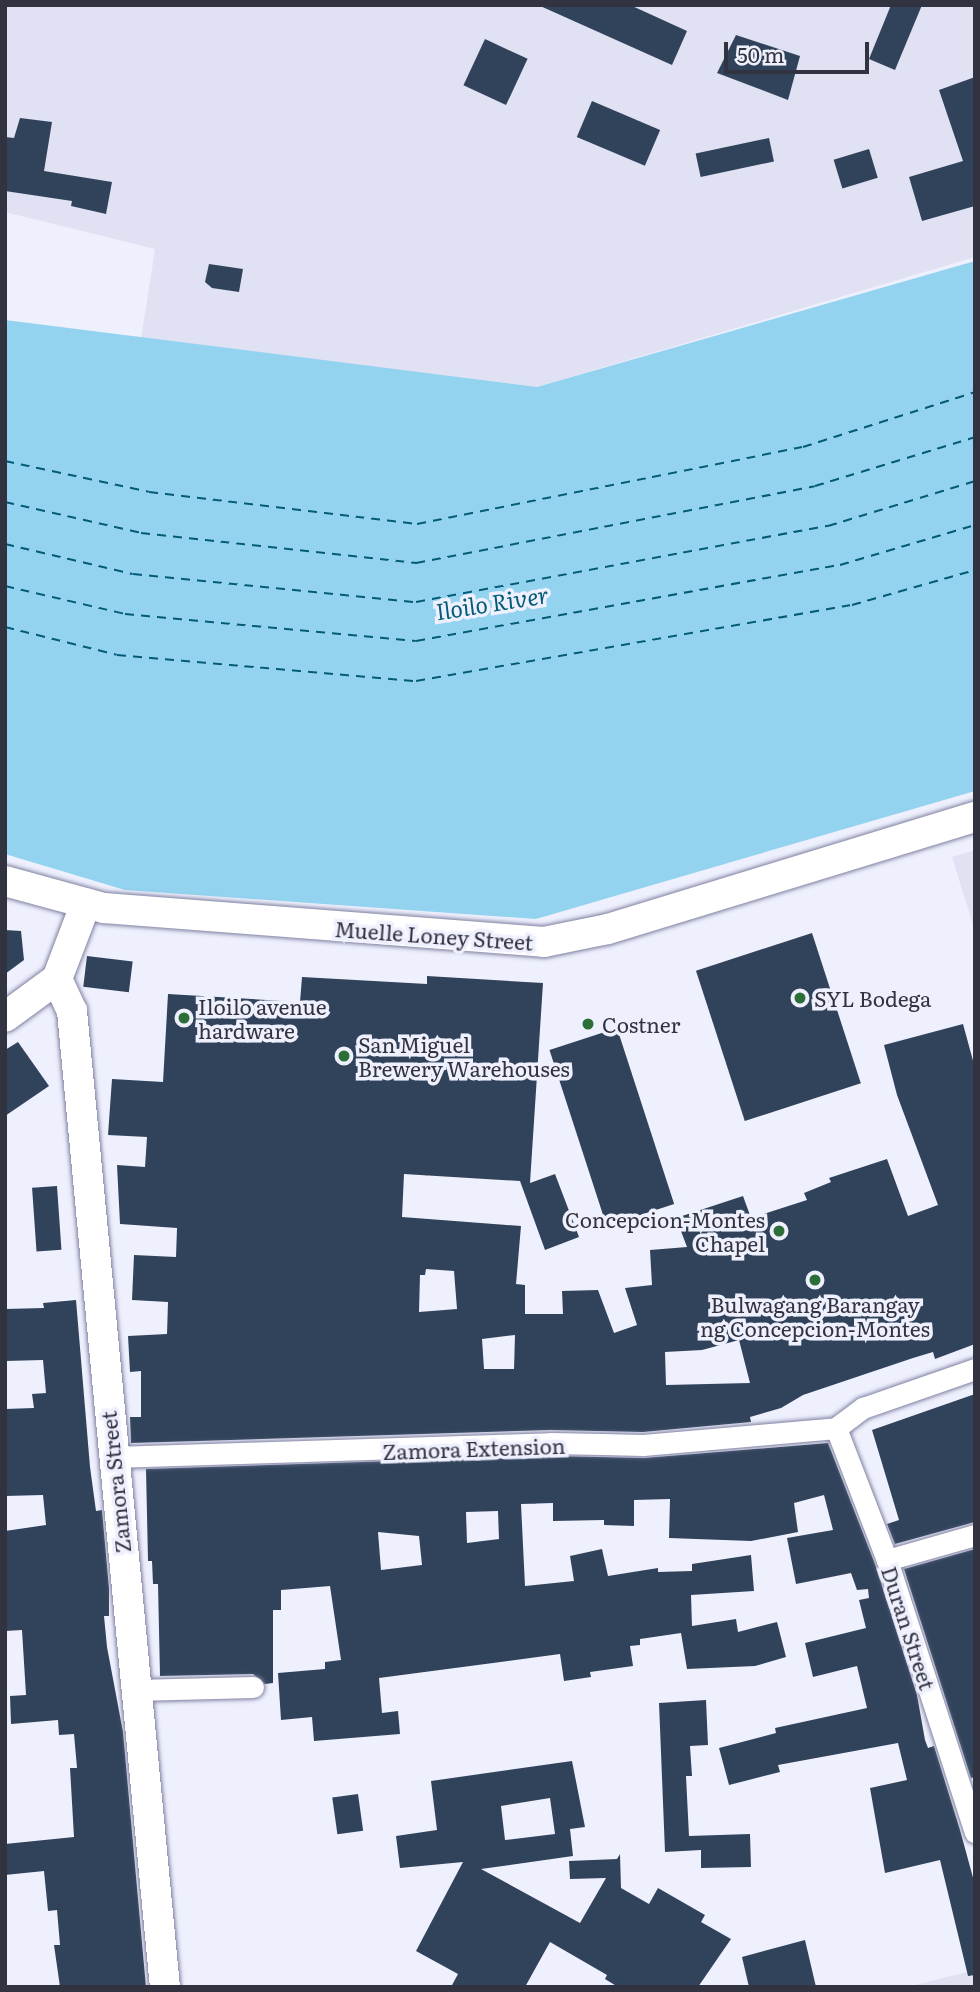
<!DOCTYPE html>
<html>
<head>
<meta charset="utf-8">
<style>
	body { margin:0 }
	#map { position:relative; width:980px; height:1992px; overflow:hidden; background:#eff0fe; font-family:Literata,serif }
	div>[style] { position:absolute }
	.built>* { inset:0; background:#e0e1f2 }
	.water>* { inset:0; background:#93d3ef }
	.ferry>* { height:2px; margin-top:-1px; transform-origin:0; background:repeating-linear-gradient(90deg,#035b77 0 9px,transparent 0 16px) }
	.building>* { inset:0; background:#31435b; transform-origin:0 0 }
	.roads { filter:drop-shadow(0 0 2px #7f81a1) drop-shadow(0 0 2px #7f81a1) }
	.street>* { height:21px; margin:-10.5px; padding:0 10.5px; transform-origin:10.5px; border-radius:10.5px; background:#fff }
	.secondary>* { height:30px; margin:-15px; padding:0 15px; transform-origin:15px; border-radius:15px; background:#fff }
	.dots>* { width:19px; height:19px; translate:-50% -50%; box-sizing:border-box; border:4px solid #eff0fe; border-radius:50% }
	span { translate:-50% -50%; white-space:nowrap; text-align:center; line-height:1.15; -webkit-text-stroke:7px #eff0fe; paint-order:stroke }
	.street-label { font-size:21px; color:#323340 }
	.poi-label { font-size:21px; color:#323340 }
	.left { translate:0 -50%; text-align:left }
	.right { translate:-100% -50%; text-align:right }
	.water-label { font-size:23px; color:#035b77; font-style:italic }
	.frame { position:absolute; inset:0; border:7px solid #323340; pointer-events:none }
	.scale { position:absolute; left:724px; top:42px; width:145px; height:32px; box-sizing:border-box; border:4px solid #323340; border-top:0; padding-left:9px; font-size:21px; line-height:24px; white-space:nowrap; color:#323340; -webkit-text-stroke:5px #eff0fe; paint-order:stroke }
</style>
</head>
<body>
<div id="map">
	<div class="built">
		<div style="clip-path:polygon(5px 5px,975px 5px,975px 257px,537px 387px,338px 362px,137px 364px,155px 249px,5px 212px)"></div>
		<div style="clip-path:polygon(975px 850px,975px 931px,952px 857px)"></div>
		<div style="clip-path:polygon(975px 1970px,975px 1987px,907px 1987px)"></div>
	</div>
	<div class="water">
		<div style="clip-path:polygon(975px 261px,975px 791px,536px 919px,125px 890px,5px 854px,5px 320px,537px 387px)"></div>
	</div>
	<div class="ferry">
		<div style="left:5px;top:461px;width:147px;rotate:12.1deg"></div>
		<div style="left:149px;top:492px;width:270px;rotate:6.8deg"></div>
		<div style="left:417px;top:524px;width:394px;rotate:-11.3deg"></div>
		<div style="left:803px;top:447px;width:181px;rotate:-17.7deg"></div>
		<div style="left:5px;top:502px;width:139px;rotate:12.8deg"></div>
		<div style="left:141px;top:533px;width:277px;rotate:6.2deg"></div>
		<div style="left:416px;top:563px;width:406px;rotate:-10.9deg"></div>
		<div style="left:815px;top:486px;width:167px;rotate:-17deg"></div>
		<div style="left:5px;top:544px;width:131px;rotate:13.2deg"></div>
		<div style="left:133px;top:574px;width:284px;rotate:5.7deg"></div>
		<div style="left:416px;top:602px;width:419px;rotate:-10.5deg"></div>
		<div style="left:828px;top:526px;width:154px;rotate:-17deg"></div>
		<div style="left:5px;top:586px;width:123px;rotate:13.1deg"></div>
		<div style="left:125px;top:614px;width:292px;rotate:5.3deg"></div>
		<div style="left:416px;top:641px;width:431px;rotate:-10.2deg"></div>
		<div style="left:840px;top:565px;width:141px;rotate:-16.5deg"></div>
		<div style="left:5px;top:627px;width:115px;rotate:14deg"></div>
		<div style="left:117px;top:655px;width:300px;rotate:5deg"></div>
		<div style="left:416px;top:681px;width:443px;rotate:-9.9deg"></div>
		<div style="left:852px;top:605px;width:128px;rotate:-15.9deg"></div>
	</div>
	<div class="building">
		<div style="clip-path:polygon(538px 5px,630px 5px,687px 31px,672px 65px)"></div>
		<div style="clip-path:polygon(891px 5px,922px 5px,895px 70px,869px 59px)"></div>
		<div style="clip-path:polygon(736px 35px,800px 56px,788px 100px,717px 73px)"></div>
		<div style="left:485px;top:39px;width:47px;height:51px;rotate:25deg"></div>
		<div style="clip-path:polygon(975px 77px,975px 206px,922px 221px,909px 177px,963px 161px,939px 90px)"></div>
		<div style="left:592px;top:101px;width:74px;height:39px;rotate:23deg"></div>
		<div style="clip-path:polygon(20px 118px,52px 122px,44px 171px,112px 182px,106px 214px,71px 206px,72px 201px,5px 191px,5px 137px,14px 138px)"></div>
		<div style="left:769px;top:138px;width:24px;height:75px;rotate:78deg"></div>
		<div style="left:869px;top:149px;width:30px;height:37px;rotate:73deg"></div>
		<div style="clip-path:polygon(209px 264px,243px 269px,239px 292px,212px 288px,205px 282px)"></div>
		<div style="clip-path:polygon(5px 930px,21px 931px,24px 960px,5px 974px)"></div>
		<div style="left:812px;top:933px;width:158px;height:122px;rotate:72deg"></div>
		<div style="left:87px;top:956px;width:46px;height:31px;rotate:7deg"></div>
		<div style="clip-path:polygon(evenodd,427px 976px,543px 983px,530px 1183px,555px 1174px,579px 1237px,545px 1250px,520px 1181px,404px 1174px,402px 1217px,521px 1226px,516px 1284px,525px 1285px,525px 1314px,563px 1314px,562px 1291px,598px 1290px,614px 1333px,637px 1325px,625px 1288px,652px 1285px,650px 1250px,687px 1247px,676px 1218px,743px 1196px,751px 1218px,807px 1200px,804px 1193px,831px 1182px,829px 1178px,887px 1159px,908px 1216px,938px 1205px,897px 1095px,884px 1045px,963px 1024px,975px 1068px,975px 1344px,935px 1359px,933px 1352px,913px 1358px,803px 1395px,781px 1408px,750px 1417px,751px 1422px,643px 1432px,551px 1430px,131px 1443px,130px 1417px,141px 1417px,141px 1371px,130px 1372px,128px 1336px,167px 1334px,168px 1302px,132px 1300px,134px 1255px,176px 1257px,177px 1228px,120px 1224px,117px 1165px,145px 1167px,147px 1137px,108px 1135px,112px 1079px,163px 1082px,168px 994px,300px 1002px,302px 977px,427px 984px,427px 976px,426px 1269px,454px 1271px,457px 1309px,419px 1312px,420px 1275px,425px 1275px,426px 1269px,427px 976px,515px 1335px,514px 1369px,484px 1369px,482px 1339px,515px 1335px,427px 976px,739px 1340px,750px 1383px,666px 1385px,665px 1352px,702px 1350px,739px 1340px)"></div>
		<div style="left:617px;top:1028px;width:185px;height:71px;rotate:72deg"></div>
		<div style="clip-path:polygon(18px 1042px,49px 1086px,5px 1116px,5px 1050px)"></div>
		<div style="left:57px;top:1186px;width:64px;height:25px;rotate:86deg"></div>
		<div style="clip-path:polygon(76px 1300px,90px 1467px,96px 1511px,102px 1510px,109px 1588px,109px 1616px,104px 1616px,107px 1647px,123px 1732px,146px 1987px,60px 1987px,54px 1945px,60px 1945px,57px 1910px,48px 1911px,44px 1871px,5px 1875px,5px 1844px,74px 1837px,70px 1768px,77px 1768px,74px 1734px,59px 1735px,58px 1720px,11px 1724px,10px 1696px,26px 1695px,22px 1630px,5px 1631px,5px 1531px,46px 1525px,43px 1495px,5px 1496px,5px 1409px,34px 1408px,32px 1394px,46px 1393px,43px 1360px,5px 1361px,5px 1309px,44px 1308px,43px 1303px)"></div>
		<div style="clip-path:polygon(975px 1394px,975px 1522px,895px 1544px,887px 1524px,899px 1520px,872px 1430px)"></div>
		<div style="clip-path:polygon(evenodd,828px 1443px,875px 1564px,917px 1695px,925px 1740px,928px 1748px,934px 1746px,960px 1830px,975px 1885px,975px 1975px,968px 1976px,940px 1860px,885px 1873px,870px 1788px,907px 1780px,898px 1743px,778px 1765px,780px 1772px,729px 1785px,719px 1748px,776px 1733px,775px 1728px,867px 1708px,857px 1666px,813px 1677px,805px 1643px,866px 1628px,859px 1600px,869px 1598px,868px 1589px,857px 1590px,851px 1573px,796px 1584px,787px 1538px,833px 1530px,824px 1495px,794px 1503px,798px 1532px,751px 1541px,669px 1538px,670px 1499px,634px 1500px,634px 1526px,604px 1525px,604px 1520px,553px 1521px,553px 1503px,521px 1504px,525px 1586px,574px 1581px,570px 1556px,602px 1549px,608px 1576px,658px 1568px,658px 1572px,692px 1571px,692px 1564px,751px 1555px,754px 1591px,691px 1595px,692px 1626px,736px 1619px,738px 1632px,777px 1622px,786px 1657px,755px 1666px,687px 1669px,681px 1633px,640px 1639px,640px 1645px,630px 1646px,633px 1666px,590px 1672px,591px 1677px,564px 1681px,560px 1654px,379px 1678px,382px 1713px,398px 1711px,400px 1734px,314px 1741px,312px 1717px,281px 1720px,278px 1673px,325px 1669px,325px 1662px,341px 1660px,330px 1586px,281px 1590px,281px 1610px,273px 1610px,273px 1683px,265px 1684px,253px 1674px,160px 1676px,158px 1584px,153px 1584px,152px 1561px,148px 1561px,146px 1469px,551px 1456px,644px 1458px,828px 1443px,498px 1511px,499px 1539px,467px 1543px,466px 1512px,498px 1511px,828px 1443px,378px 1532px,419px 1536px,422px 1565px,381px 1570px,378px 1532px)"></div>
		<div style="clip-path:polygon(975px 1549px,975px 1777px,971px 1778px,904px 1569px)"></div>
		<div style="clip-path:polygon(706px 1700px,708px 1745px,690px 1746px,692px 1776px,686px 1776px,689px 1836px,750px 1834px,751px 1867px,701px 1868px,701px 1850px,665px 1852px,659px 1703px)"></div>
		<div style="clip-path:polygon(evenodd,572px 1761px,585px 1827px,570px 1829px,573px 1856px,481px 1869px,580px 1923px,606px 1878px,570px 1879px,569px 1861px,617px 1859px,620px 1854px,621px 1888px,649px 1904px,658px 1888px,705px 1915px,701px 1922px,731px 1939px,698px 1987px,618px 1987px,605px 1979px,607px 1975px,550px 1942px,525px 1987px,451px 1987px,458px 1974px,416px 1951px,463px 1862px,400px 1868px,396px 1836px,437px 1830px,431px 1781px,572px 1761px,550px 1798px,555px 1834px,505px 1840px,501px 1806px,550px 1798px)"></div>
		<div style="left:358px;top:1794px;width:37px;height:26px;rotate:82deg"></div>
		<div style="clip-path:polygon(805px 1940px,816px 1987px,749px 1987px,742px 1957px)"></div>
	</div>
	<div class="roads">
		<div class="street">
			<div style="left:836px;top:1428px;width:142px;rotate:68.9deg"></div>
			<div style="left:887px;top:1560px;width:286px;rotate:72.1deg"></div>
			<div style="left:836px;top:1428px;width:34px;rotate:-37deg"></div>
			<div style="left:863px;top:1408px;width:119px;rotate:-19.2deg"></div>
			<div style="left:113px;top:1457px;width:438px;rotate:-1.8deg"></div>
			<div style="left:551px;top:1443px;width:92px;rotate:1.2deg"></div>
			<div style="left:643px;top:1445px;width:194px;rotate:-5deg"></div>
			<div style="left:887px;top:1560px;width:91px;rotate:-15.9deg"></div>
			<div style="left:136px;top:1690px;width:117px;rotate:-1.5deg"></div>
		</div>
		<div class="secondary">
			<div style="left:5px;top:881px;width:103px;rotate:15.3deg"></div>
			<div style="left:104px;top:908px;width:441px;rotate:4.4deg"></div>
			<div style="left:544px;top:942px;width:65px;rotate:-11.5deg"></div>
			<div style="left:608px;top:929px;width:384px;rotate:-17deg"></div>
			<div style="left:57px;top:979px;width:35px;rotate:65deg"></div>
			<div style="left:72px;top:1011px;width:980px;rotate:84.56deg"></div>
			<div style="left:5px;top:1017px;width:64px;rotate:-36.2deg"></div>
			<div style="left:57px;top:979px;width:81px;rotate:-69.1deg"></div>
		</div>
	</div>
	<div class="dots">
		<div style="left:800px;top:998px;background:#2b6e38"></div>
		<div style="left:184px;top:1018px;background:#2b6e38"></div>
		<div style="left:588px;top:1024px;background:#2b6e38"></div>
		<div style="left:344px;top:1056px;background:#2b6e38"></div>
		<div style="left:779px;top:1231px;background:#2b6e38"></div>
		<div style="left:815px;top:1280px;background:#2b6e38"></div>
	</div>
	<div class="street-label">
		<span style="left:434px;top:935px;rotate:4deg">Muelle Loney Street</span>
		<span style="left:474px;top:1448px;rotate:-2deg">Zamora Extension</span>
		<span style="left:115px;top:1482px;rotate:-96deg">Zamora Street</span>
		<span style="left:909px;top:1628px;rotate:72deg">Duran Street</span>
	</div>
	<div class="poi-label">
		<span class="left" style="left:814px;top:998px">SYL Bodega</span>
		<span class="left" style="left:198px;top:1018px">Iloilo avenue<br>hardware</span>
		<span class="left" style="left:602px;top:1024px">Costner</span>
		<span class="left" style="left:358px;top:1056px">San Miguel<br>Brewery Warehouses</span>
		<span class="right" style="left:765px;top:1231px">Concepcion-Montes<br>Chapel</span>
		<span style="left:815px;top:1316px">Bulwagang Barangay<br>ng Concepcion-Montes</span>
	</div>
	<div class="water-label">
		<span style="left:492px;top:602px;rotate:-9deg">Iloilo River</span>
	</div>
	<div class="frame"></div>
	<div class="scale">50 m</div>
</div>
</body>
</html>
